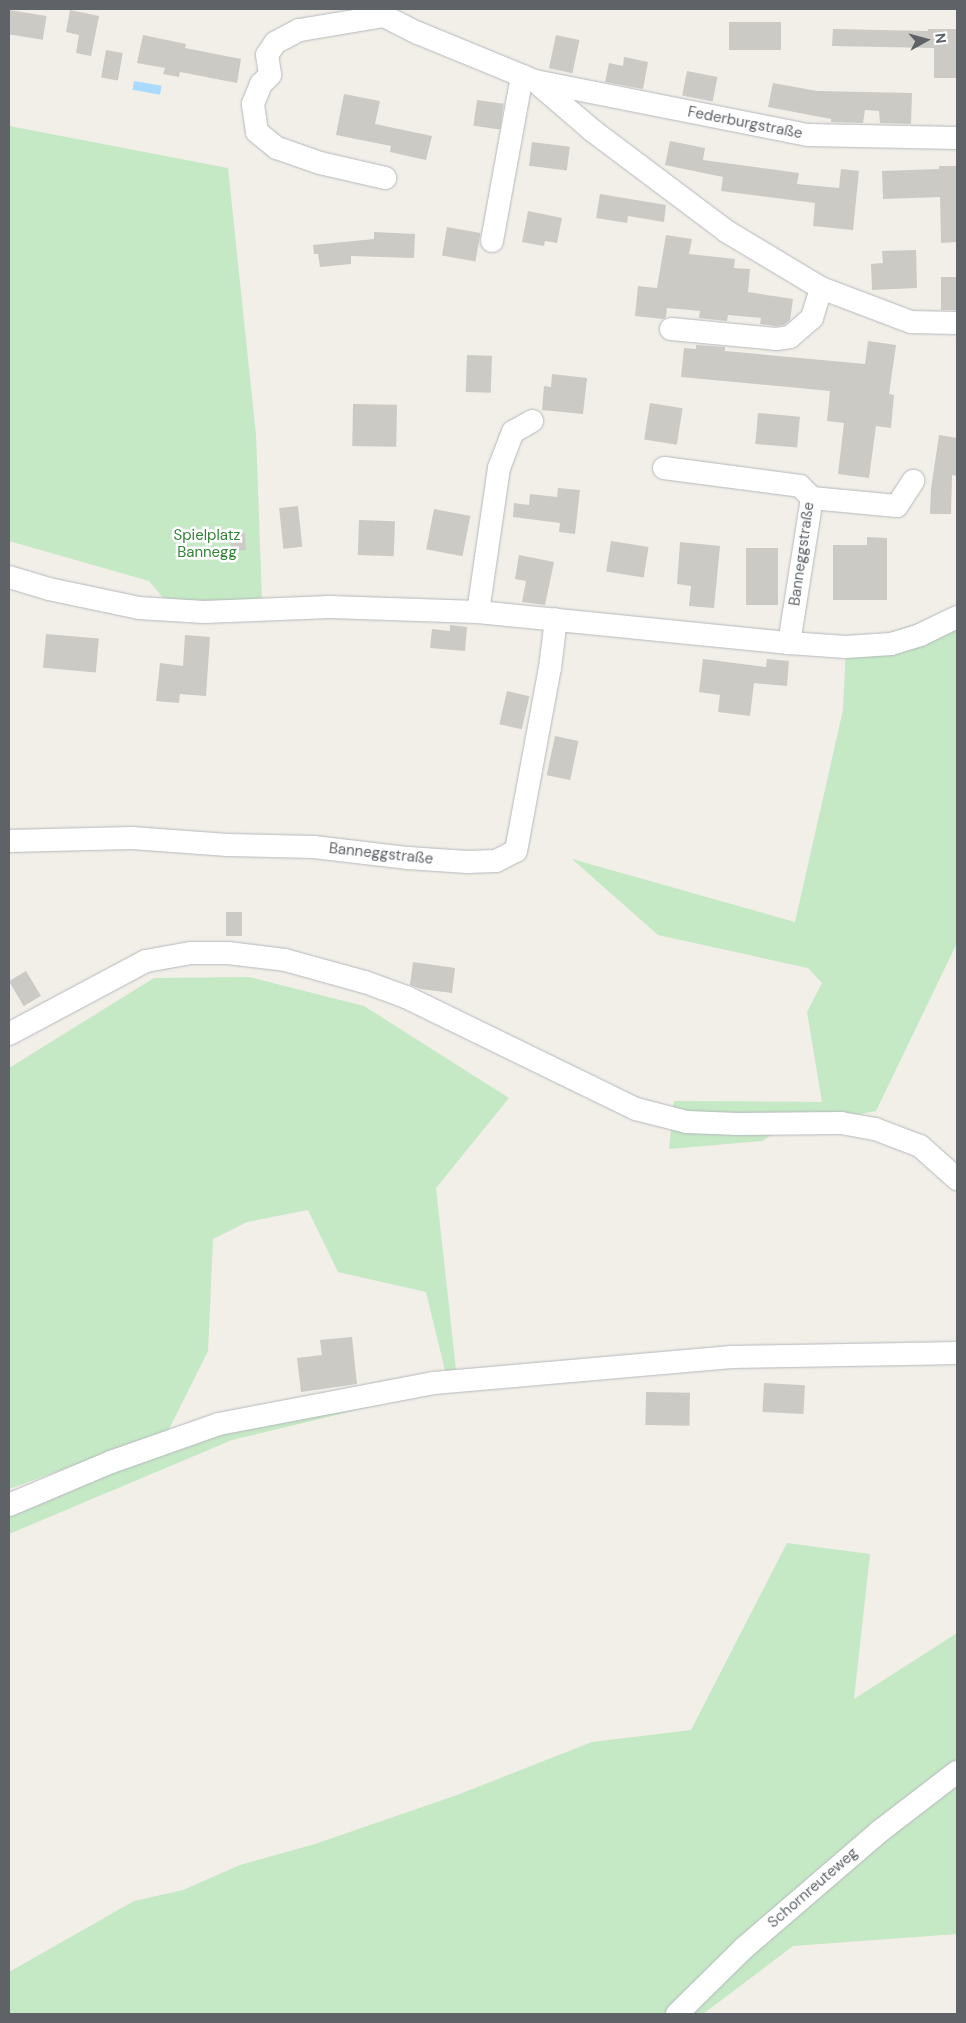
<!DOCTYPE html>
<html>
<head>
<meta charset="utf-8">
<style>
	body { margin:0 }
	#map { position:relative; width:966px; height:2023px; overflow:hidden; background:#f1efe8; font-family:"DM Sans",sans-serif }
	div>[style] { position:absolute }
	.green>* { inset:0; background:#c5e8c5 }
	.water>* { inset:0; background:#aadaff; transform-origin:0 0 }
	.building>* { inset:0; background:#cccac5; transform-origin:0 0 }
	.roads { filter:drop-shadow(0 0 1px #b5b8bc) drop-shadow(0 0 1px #b5b8bc) }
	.minor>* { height:22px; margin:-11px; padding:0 11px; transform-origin:11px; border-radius:11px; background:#fff }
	span { translate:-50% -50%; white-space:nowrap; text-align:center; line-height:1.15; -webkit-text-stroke:5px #fff; paint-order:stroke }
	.street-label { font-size:15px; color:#5f6368 }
	.park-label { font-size:15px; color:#348238 }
	.frame { position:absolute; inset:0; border:10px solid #5f6368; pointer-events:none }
	.north { position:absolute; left:901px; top:15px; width:50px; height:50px; -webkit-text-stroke:4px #fff; paint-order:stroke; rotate:83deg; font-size:14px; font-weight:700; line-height:20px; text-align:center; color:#5f6368 }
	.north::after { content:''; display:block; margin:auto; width:18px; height:22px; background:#5f6368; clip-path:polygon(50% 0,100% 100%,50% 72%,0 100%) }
</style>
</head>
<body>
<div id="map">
	<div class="green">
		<div style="clip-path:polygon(9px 126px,228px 168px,256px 435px,262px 602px,165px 600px,149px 581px,9px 541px)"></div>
		<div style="clip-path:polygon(957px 610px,957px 943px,876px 1111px,780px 1129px,762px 1141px,669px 1149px,674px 1101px,822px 1102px,807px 1012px,822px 983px,808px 968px,658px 935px,572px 859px,795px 922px,843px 710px,846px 647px)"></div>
		<div style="clip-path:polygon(249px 977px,364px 1006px,509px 1098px,436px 1188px,456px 1370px,446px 1375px,426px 1292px,338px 1272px,308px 1210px,247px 1222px,213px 1239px,208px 1351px,168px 1431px,9px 1489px,9px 1068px,154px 978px)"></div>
		<div style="clip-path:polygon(402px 1399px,232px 1440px,9px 1534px,9px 1510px,214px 1434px)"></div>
		<div style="clip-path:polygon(787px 1543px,870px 1554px,854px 1699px,957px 1633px,957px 1934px,793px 1946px,703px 2014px,9px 2014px,9px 1972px,134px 1901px,183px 1890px,240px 1865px,315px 1844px,457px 1795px,592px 1742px,691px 1730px)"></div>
	</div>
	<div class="water">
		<div style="left:134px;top:81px;width:28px;height:9px;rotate:10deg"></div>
	</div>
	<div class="building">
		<div style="left:9px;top:10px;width:38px;height:24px;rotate:9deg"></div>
		<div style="clip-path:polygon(70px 10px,99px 16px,91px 56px,76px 53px,79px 35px,66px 32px)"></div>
		<div style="left:729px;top:22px;width:52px;height:28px"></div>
		<div style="clip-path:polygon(833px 29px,928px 31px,928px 29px,957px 29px,957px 78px,934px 78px,934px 48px,832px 46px)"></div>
		<div style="clip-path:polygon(143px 35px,186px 44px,185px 48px,241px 59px,237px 83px,180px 72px,179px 77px,163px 74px,165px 68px,137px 63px)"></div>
		<div style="left:556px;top:35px;width:24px;height:34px;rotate:12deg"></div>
		<div style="left:106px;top:50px;width:17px;height:28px;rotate:10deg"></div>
		<div style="clip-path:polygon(624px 57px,648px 62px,643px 89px,605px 82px,609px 63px,623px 66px)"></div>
		<div style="left:687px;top:71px;width:31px;height:25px;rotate:11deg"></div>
		<div style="clip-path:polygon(773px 83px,817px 91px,912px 93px,911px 124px,880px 123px,879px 111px,865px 110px,863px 123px,831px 122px,831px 119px,768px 107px)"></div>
		<div style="clip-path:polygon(344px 94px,380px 101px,375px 124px,432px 136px,426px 160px,390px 152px,391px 146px,336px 135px)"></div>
		<div style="left:477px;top:100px;width:27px;height:26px;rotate:8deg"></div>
		<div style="clip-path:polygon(670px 141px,705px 148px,703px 160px,799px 173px,797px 184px,839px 188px,841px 169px,859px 171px,853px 230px,813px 226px,815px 203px,721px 191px,723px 177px,665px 165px)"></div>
		<div style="left:532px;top:142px;width:38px;height:24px;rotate:7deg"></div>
		<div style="clip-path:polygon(939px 166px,957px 166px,957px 242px,941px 243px,940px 197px,883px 199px,882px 171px,939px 169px)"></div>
		<div style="clip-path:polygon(600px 194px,666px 205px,664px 222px,628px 216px,627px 223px,596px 218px)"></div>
		<div style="clip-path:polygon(528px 211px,562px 218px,557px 243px,545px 241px,544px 246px,522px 242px)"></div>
		<div style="left:447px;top:227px;width:34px;height:29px;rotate:10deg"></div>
		<div style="clip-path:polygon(374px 232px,415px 234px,414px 258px,351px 256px,351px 264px,320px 267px,318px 254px,314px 254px,313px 245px,374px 239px)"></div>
		<div style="clip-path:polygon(666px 235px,692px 239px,689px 254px,735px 259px,734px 268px,750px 269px,748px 292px,793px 299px,790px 320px,784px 325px,776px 326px,760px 324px,761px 318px,728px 315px,727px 321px,699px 318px,700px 311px,667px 308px,666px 317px,663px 319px,635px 316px,638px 286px,657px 288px)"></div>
		<div style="clip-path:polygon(916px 250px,917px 288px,872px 290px,871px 264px,883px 263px,882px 251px)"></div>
		<div style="left:941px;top:277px;width:16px;height:33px"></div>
		<div style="clip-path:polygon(868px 341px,896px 345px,889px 394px,894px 395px,891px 428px,876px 426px,869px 478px,838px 474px,844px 423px,827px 421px,830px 391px,681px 377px,684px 348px,696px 349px,696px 345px,725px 347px,725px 351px,865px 364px)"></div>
		<div style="left:467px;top:355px;width:25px;height:37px;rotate:2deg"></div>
		<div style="clip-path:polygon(552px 374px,587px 378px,583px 414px,542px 410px,544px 386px,551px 387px)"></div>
		<div style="left:650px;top:403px;width:33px;height:37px;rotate:9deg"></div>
		<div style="left:353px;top:404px;width:44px;height:42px;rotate:1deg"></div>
		<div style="left:758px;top:413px;width:42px;height:31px;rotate:5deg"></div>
		<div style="clip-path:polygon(939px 435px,957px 438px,957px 476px,952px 475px,951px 514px,930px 514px,931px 489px)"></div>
		<div style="clip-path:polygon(558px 488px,580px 490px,575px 534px,559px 532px,560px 523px,513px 517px,514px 503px,529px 505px,530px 494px,557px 497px)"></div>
		<div style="left:298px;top:506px;width:41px;height:19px;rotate:84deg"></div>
		<div style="left:434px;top:509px;width:37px;height:41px;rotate:11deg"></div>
		<div style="left:359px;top:520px;width:36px;height:35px;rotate:2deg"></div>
		<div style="left:245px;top:533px;width:17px;height:15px;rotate:87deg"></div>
		<div style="clip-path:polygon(867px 537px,887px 538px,887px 600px,833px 600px,833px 545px,867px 545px)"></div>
		<div style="left:611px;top:541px;width:38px;height:31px;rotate:9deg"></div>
		<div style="clip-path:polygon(680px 542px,720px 546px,714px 608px,689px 606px,691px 586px,677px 584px)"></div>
		<div style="left:746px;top:548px;width:32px;height:57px"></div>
		<div style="clip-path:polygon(519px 555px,554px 562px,545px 605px,522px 602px,526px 581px,515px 579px)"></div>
		<div style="clip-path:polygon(450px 625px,467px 627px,465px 651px,430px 648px,432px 629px,450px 631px)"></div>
		<div style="left:46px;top:634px;width:53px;height:34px;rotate:5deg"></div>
		<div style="clip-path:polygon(185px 635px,210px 637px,206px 696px,180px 694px,179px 703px,156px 701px,160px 663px,183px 666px)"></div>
		<div style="clip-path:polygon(703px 659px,766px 667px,767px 659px,789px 661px,787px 686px,754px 683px,750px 716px,718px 712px,720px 695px,699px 692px)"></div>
		<div style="left:507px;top:691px;width:23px;height:34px;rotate:13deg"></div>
		<div style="left:555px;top:736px;width:24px;height:40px;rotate:12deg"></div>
		<div style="left:226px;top:912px;width:16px;height:24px"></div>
		<div style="clip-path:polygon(413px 962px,455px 968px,452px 993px,421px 989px,410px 985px)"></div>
		<div style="left:26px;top:971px;width:29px;height:20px;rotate:59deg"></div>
		<div style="clip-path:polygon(352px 1337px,357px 1384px,301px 1392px,297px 1358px,322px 1355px,320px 1340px)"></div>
		<div style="left:764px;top:1383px;width:41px;height:29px;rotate:3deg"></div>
		<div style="left:646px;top:1392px;width:44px;height:33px;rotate:1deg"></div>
	</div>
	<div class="roads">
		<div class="minor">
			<div style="left:383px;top:9px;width:7px;rotate:82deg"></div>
			<div style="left:384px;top:16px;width:38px;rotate:27deg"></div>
			<div style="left:418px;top:33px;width:126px;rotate:22.3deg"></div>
			<div style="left:535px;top:81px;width:278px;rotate:11.2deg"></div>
			<div style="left:808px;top:135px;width:149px;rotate:1.2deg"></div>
			<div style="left:384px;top:16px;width:86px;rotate:170.6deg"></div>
			<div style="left:299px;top:30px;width:27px;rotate:152deg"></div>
			<div style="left:275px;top:43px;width:14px;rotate:124deg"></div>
			<div style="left:267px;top:55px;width:20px;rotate:81deg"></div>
			<div style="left:270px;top:75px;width:13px;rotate:135deg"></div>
			<div style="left:261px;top:84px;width:22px;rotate:112deg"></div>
			<div style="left:253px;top:104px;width:28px;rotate:82deg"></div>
			<div style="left:257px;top:132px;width:26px;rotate:39deg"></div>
			<div style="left:277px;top:148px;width:46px;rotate:19.2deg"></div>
			<div style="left:320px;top:163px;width:67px;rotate:13deg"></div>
			<div style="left:536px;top:82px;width:75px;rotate:40.7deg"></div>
			<div style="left:593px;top:131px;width:166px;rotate:36.9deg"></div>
			<div style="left:726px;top:231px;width:111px;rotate:31deg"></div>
			<div style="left:821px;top:288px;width:96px;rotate:20.7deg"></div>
			<div style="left:911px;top:322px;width:46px;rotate:1.2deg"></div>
			<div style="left:492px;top:241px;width:168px;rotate:-79.7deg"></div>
			<div style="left:671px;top:329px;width:105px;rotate:5.4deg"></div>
			<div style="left:776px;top:339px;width:14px;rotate:-8deg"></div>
			<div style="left:790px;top:337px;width:29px;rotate:-41deg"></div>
			<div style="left:812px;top:318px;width:31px;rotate:-73deg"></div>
			<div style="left:664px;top:468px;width:137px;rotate:7.5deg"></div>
			<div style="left:800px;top:486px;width:17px;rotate:45deg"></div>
			<div style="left:812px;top:498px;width:147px;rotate:99deg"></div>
			<div style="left:812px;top:498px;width:85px;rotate:5.4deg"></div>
			<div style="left:897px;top:506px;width:30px;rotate:-57deg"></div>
			<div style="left:9px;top:577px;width:42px;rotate:16.7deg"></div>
			<div style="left:49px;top:589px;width:92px;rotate:11.9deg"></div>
			<div style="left:139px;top:608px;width:65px;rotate:3.5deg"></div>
			<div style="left:204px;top:612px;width:126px;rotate:-2.3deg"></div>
			<div style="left:330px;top:607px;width:148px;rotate:1.9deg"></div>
			<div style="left:478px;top:612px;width:313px;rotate:5.7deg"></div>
			<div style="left:789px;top:643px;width:57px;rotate:4deg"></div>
			<div style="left:846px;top:647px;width:45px;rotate:-3.8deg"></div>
			<div style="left:891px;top:644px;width:30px;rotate:-17deg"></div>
			<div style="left:920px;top:635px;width:41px;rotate:-25.9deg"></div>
			<div style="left:478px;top:612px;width:146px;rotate:-81.7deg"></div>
			<div style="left:499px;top:468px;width:39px;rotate:-69deg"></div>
			<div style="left:513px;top:432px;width:22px;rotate:-30deg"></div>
			<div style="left:9px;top:841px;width:123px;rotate:-1.4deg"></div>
			<div style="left:132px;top:838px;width:96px;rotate:4.2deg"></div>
			<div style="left:228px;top:845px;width:86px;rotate:1.3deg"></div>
			<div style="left:314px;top:847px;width:95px;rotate:6.7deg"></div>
			<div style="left:408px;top:858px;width:59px;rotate:3.9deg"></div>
			<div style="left:467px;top:862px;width:29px;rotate:-2deg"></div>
			<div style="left:496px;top:861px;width:22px;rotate:-27deg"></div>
			<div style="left:516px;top:851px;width:186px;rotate:-79.5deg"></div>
			<div style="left:550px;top:668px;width:49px;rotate:-83deg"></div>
			<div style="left:9px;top:1034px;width:155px;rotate:-28.1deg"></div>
			<div style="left:146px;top:961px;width:46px;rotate:-10.1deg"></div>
			<div style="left:191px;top:953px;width:37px"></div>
			<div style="left:228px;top:953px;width:57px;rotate:7deg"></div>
			<div style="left:285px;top:960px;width:83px;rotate:15.4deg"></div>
			<div style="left:365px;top:982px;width:44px;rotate:20.1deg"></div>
			<div style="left:406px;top:997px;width:256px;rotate:26deg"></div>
			<div style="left:636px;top:1109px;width:53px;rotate:14.3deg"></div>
			<div style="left:687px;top:1122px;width:51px;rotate:2.2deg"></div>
			<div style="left:738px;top:1124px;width:103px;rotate:-0.6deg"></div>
			<div style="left:841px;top:1123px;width:35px;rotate:10deg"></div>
			<div style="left:875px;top:1129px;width:48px;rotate:20.7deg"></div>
			<div style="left:920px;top:1146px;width:50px;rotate:41.7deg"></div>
			<div style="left:9px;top:1505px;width:111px;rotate:-22.9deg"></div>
			<div style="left:111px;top:1462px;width:114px;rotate:-19.4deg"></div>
			<div style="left:219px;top:1424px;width:219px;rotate:-10.8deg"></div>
			<div style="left:434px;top:1383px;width:299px;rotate:-5deg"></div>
			<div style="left:732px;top:1357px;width:225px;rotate:-1deg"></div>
			<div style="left:677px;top:2014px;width:94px;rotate:-44.6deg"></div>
			<div style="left:744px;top:1948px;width:179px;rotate:-40.7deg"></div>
			<div style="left:880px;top:1831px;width:97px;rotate:-37.5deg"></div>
		</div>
	</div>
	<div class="street-label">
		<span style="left:745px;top:123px;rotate:11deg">Federburgstraße</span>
		<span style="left:802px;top:554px;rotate:-82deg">Banneggstraße</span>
		<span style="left:381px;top:854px;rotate:6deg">Banneggstraße</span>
		<span style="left:813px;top:1888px;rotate:-41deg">Schornreuteweg</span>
	</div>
	<div class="park-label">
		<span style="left:207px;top:544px">Spielplatz<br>Bannegg</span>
	</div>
	<div class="frame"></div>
	<div class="north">N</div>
</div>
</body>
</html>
